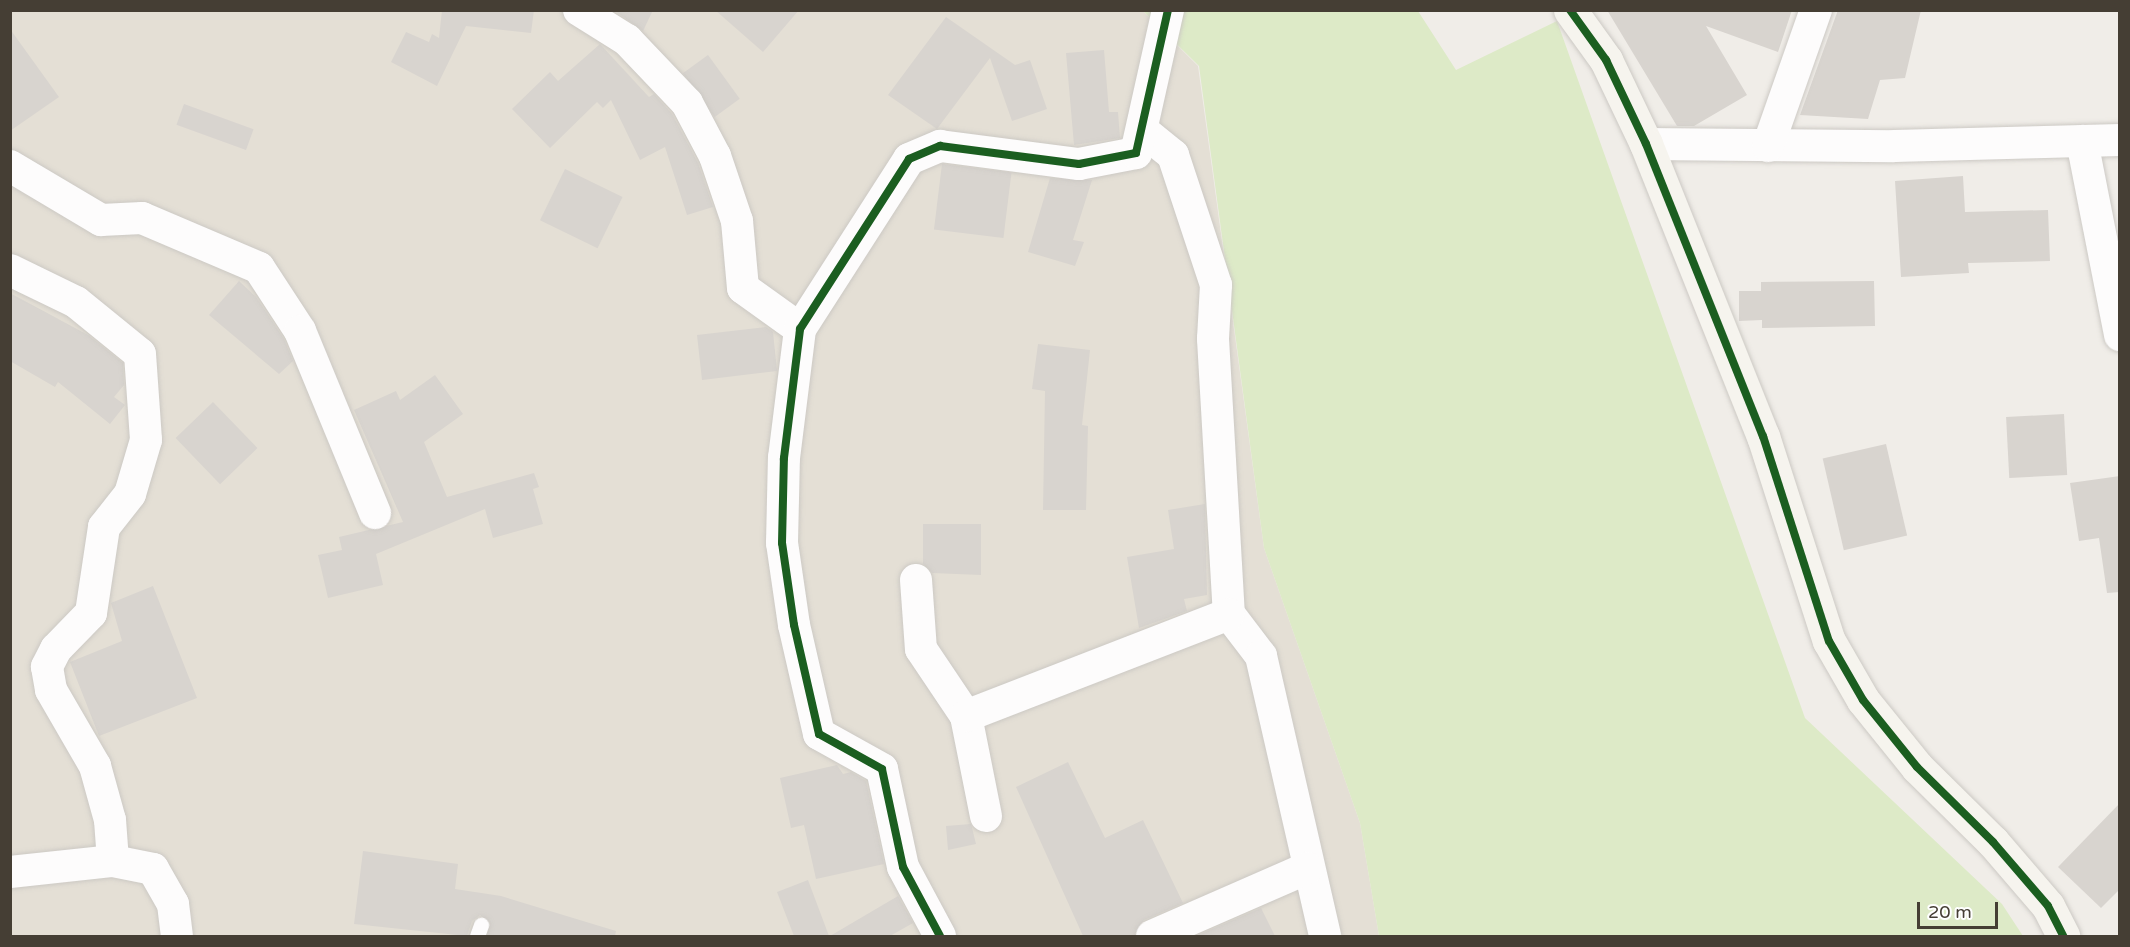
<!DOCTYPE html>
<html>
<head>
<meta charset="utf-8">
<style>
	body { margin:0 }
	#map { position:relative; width:2130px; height:947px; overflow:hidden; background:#f0ede8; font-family:"Varela Round",sans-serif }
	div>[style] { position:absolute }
	.residential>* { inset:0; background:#e4dfd5 }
	.green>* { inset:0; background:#ddeac7 }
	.building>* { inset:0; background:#d8d4cf; transform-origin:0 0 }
	.roads { filter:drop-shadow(0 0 2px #ccc9c4) drop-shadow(0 0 2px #ccc9c4) }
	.lane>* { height:15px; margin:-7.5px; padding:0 7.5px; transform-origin:7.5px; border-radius:7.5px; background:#fdfcfc }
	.street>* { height:32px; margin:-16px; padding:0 16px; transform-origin:16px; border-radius:16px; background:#fdfcfc }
	.secondary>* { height:33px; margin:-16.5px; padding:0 16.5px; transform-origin:16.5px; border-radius:16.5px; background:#f6f4ee }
	.cycleway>* { height:8px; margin:-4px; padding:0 4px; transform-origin:4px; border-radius:4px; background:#1b5e20 }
	span { translate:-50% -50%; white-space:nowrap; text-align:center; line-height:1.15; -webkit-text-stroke:4.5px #fff; paint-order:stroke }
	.frame { position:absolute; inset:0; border:12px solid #453e34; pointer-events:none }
	.scale { position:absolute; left:1917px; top:902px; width:81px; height:27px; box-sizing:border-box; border:3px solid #453e34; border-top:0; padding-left:8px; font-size:18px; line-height:21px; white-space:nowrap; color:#453e34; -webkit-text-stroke:4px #fff; paint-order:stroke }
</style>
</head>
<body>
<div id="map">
	<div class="residential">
		<div style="clip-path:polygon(10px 11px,1143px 11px,1198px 66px,1264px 548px,1360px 823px,1379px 936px,11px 936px)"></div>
	</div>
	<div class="green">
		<div style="clip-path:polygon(1143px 11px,1418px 11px,1456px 70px,1557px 21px,1805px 718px,2002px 904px,2023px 936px,1379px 936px,1360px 823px,1264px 548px,1199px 66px)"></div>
	</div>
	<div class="building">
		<div style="clip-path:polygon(442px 10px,534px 10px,531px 33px,466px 26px,437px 86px,391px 62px,406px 32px,429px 42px,432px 34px,439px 38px)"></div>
		<div style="clip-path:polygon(614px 10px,653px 10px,643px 31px)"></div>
		<div style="clip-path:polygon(715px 10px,799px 10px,763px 52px)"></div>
		<div style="clip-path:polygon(1607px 10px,1792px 10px,1778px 52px,1706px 26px,1747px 95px,1694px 126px,1677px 126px)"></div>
		<div style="clip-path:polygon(1838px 10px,1921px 10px,1905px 78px,1880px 80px,1868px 119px,1800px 115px)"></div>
		<div style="clip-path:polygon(946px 17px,1015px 65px,1030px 60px,1047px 109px,1012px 121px,990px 58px,937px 129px,888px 95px)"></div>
		<div style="clip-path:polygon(10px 29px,59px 97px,10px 131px)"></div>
		<div style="clip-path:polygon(600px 44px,649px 97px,654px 94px,672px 114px,698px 163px,713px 207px,687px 215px,665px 147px,640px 160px,611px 100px,603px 108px,597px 102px,550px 148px,512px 109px,550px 72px,558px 81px)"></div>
		<div style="clip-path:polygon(1104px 50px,1109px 112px,1118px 112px,1120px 138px,1074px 145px,1066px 53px)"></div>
		<div style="left:708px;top:55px;width:54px;height:31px;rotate:54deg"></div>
		<div style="left:184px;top:104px;width:74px;height:22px;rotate:20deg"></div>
		<div style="left:942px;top:164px;width:70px;height:66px;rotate:7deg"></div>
		<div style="left:565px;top:169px;width:64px;height:57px;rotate:26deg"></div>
		<div style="clip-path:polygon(1963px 176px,1965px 212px,2048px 210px,2050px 261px,1968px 263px,1969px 273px,1901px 277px,1895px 181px)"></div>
		<div style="clip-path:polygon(1050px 178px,1092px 180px,1073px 240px,1084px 242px,1075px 266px,1028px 252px)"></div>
		<div style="clip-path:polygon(239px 281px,256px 297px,284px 339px,293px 361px,279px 374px,209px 315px)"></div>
		<div style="clip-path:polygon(1874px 281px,1875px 326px,1762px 328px,1762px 320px,1739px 321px,1739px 291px,1761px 291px,1761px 282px)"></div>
		<div style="clip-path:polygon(10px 293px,88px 335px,123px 363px,124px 385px,114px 397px,125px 405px,110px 424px,58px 382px,55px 387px,10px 361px)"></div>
		<div style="clip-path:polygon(766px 327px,773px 332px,777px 371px,702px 380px,697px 335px)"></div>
		<div style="clip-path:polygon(1038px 344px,1090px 350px,1082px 425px,1088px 426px,1086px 510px,1043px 510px,1045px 391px,1032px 389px)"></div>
		<div style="clip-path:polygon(435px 375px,463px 414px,424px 442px,447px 497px,534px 473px,539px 487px,533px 489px,543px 524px,493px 538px,485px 509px,376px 554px,383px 585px,328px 598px,318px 555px,342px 550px,339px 537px,403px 522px,354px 410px,396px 391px,400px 400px)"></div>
		<div style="left:213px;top:402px;width:64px;height:52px;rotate:46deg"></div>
		<div style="left:2064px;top:414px;width:61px;height:58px;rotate:87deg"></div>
		<div style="left:1886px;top:444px;width:94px;height:65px;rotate:77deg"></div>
		<div style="clip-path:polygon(2120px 476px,2120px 592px,2107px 593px,2099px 538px,2079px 541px,2070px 483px)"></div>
		<div style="clip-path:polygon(1205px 504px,1207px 595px,1184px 599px,1187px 611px,1139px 628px,1127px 557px,1174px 549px,1168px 510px)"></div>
		<div style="clip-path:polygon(923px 524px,981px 524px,981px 575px,932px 573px,923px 564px)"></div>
		<div style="clip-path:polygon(153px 586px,197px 698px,99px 736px,70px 662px,122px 641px,111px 603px)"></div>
		<div style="clip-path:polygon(1068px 762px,1105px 838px,1143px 820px,1183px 903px,1144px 920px,1134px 936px,1083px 936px,1016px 787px)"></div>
		<div style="clip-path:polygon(837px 765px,843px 774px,851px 772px,866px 781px,884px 864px,816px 879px,804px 825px,791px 828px,780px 778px)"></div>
		<div style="clip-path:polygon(2120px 803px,2120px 889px,2101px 908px,2058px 867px)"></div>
		<div style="clip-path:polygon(971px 824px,976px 844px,948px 850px,946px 826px)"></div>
		<div style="clip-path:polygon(363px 851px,458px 864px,455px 889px,501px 896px,616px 931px,615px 936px,487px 936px,490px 923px,480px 915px,472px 921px,467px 936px,354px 924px)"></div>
		<div style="clip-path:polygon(808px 880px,829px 936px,794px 936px,777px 892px)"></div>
		<div style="clip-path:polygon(898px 896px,913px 923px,890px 936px,830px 936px)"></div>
		<div style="clip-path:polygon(1261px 908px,1275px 936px,1196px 936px)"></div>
	</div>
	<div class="roads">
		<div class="lane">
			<div style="left:477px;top:936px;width:12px;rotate:-70deg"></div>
		</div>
		<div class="street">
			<div style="left:579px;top:10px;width:57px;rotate:32deg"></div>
			<div style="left:627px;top:40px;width:87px;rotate:46.4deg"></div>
			<div style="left:687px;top:103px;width:60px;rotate:62.2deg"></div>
			<div style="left:715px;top:156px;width:69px;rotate:71.3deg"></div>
			<div style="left:737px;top:221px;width:67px;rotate:84.9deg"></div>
			<div style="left:743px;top:288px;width:70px;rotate:35.7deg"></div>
			<div style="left:1142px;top:130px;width:40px;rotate:39deg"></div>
			<div style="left:1173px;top:155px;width:137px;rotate:71.7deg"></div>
			<div style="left:1216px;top:285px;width:54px;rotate:93.2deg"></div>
			<div style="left:1213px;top:339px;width:275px;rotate:86.7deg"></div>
			<div style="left:1229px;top:614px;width:53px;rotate:52.7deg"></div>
			<div style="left:1261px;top:656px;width:287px;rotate:77.1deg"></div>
			<div style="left:2082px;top:141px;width:198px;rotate:78.9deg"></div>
			<div style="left:1646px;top:144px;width:248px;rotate:0.5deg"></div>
			<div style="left:1894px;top:146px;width:226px;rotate:-1.5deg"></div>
			<div style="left:1768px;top:146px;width:144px;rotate:-70.6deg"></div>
			<div style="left:10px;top:166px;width:106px;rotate:30.7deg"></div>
			<div style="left:101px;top:220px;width:41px;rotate:-2.8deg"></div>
			<div style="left:142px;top:218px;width:127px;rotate:23.1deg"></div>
			<div style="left:259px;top:268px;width:75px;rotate:56.9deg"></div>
			<div style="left:300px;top:331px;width:197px;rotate:67.6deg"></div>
			<div style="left:10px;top:270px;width:73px;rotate:25.9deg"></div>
			<div style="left:76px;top:302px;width:82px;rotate:39.1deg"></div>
			<div style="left:140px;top:354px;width:86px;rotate:86deg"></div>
			<div style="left:146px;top:440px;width:56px;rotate:106.5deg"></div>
			<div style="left:130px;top:494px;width:42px;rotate:128.2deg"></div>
			<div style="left:104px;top:527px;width:87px;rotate:98.6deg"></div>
			<div style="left:91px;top:613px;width:50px;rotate:134.2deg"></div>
			<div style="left:56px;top:649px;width:20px;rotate:117deg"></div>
			<div style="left:47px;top:667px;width:23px;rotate:80deg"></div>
			<div style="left:51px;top:690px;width:88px;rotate:59.9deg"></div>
			<div style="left:95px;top:766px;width:56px;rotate:74.5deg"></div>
			<div style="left:110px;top:820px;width:41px;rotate:85.8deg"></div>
			<div style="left:916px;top:580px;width:69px;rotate:85.9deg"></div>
			<div style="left:921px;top:649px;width:81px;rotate:56.1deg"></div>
			<div style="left:966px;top:716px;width:102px;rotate:78.7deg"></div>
			<div style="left:966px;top:716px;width:282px;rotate:-21.2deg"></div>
			<div style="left:10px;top:872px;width:104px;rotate:-6.1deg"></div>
			<div style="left:113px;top:861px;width:41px;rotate:11.3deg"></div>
			<div style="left:153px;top:869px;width:40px;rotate:60.3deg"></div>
			<div style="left:173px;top:904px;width:32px;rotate:83deg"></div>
			<div style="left:940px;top:936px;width:78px;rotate:-118.2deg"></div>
			<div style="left:903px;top:867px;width:100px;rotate:-102.1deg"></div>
			<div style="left:882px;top:769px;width:72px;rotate:-150.9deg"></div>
			<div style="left:819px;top:734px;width:112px;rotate:-102.9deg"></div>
			<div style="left:794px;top:625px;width:83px;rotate:-98.3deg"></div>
			<div style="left:782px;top:543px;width:85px;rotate:-88.7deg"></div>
			<div style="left:784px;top:458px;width:130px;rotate:-82.9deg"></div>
			<div style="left:800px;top:329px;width:202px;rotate:-57.3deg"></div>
			<div style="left:909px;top:159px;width:34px;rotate:-23deg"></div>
			<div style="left:940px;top:146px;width:140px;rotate:7.4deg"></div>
			<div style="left:1079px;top:164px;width:58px;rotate:-10.9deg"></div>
			<div style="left:1136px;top:153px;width:147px;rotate:-77.4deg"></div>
			<div style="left:1152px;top:936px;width:170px;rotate:-23.6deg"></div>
		</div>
		<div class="secondary">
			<div style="left:1570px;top:10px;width:62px;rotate:54.2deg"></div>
			<div style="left:1606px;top:60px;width:93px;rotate:64.5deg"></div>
			<div style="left:1646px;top:144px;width:315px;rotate:68.2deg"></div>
			<div style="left:1763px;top:436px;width:215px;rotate:72.2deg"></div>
			<div style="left:1829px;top:641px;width:68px;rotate:60deg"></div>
			<div style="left:1863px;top:700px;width:86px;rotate:51.1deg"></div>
			<div style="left:1917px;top:767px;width:107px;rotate:44.6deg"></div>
			<div style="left:1993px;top:842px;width:84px;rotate:49.3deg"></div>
			<div style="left:2048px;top:906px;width:34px;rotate:63deg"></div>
		</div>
	</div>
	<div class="cycleway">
		<div style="left:1570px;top:10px;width:62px;rotate:54.2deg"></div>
		<div style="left:1606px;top:60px;width:93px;rotate:64.5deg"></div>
		<div style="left:1646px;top:144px;width:315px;rotate:68.2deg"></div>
		<div style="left:1763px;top:436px;width:215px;rotate:72.2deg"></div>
		<div style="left:1829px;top:641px;width:68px;rotate:60deg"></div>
		<div style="left:1863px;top:700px;width:86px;rotate:51.1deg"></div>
		<div style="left:1917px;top:767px;width:107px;rotate:44.6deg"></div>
		<div style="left:1993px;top:842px;width:84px;rotate:49.3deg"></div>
		<div style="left:2048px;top:906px;width:34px;rotate:63deg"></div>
		<div style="left:940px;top:936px;width:78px;rotate:-118.2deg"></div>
		<div style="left:903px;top:867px;width:100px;rotate:-102.1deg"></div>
		<div style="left:882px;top:769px;width:72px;rotate:-150.9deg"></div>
		<div style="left:819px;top:734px;width:112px;rotate:-102.9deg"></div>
		<div style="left:794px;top:625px;width:83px;rotate:-98.3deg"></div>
		<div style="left:782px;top:543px;width:85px;rotate:-88.7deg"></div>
		<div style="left:784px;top:458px;width:130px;rotate:-82.9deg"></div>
		<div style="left:800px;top:329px;width:202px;rotate:-57.3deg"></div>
		<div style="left:909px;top:159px;width:34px;rotate:-23deg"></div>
		<div style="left:940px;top:146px;width:140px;rotate:7.4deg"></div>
		<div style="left:1079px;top:164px;width:58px;rotate:-10.9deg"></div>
		<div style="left:1136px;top:153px;width:147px;rotate:-77.4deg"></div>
	</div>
	<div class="frame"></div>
	<div class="scale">20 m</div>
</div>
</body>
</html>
